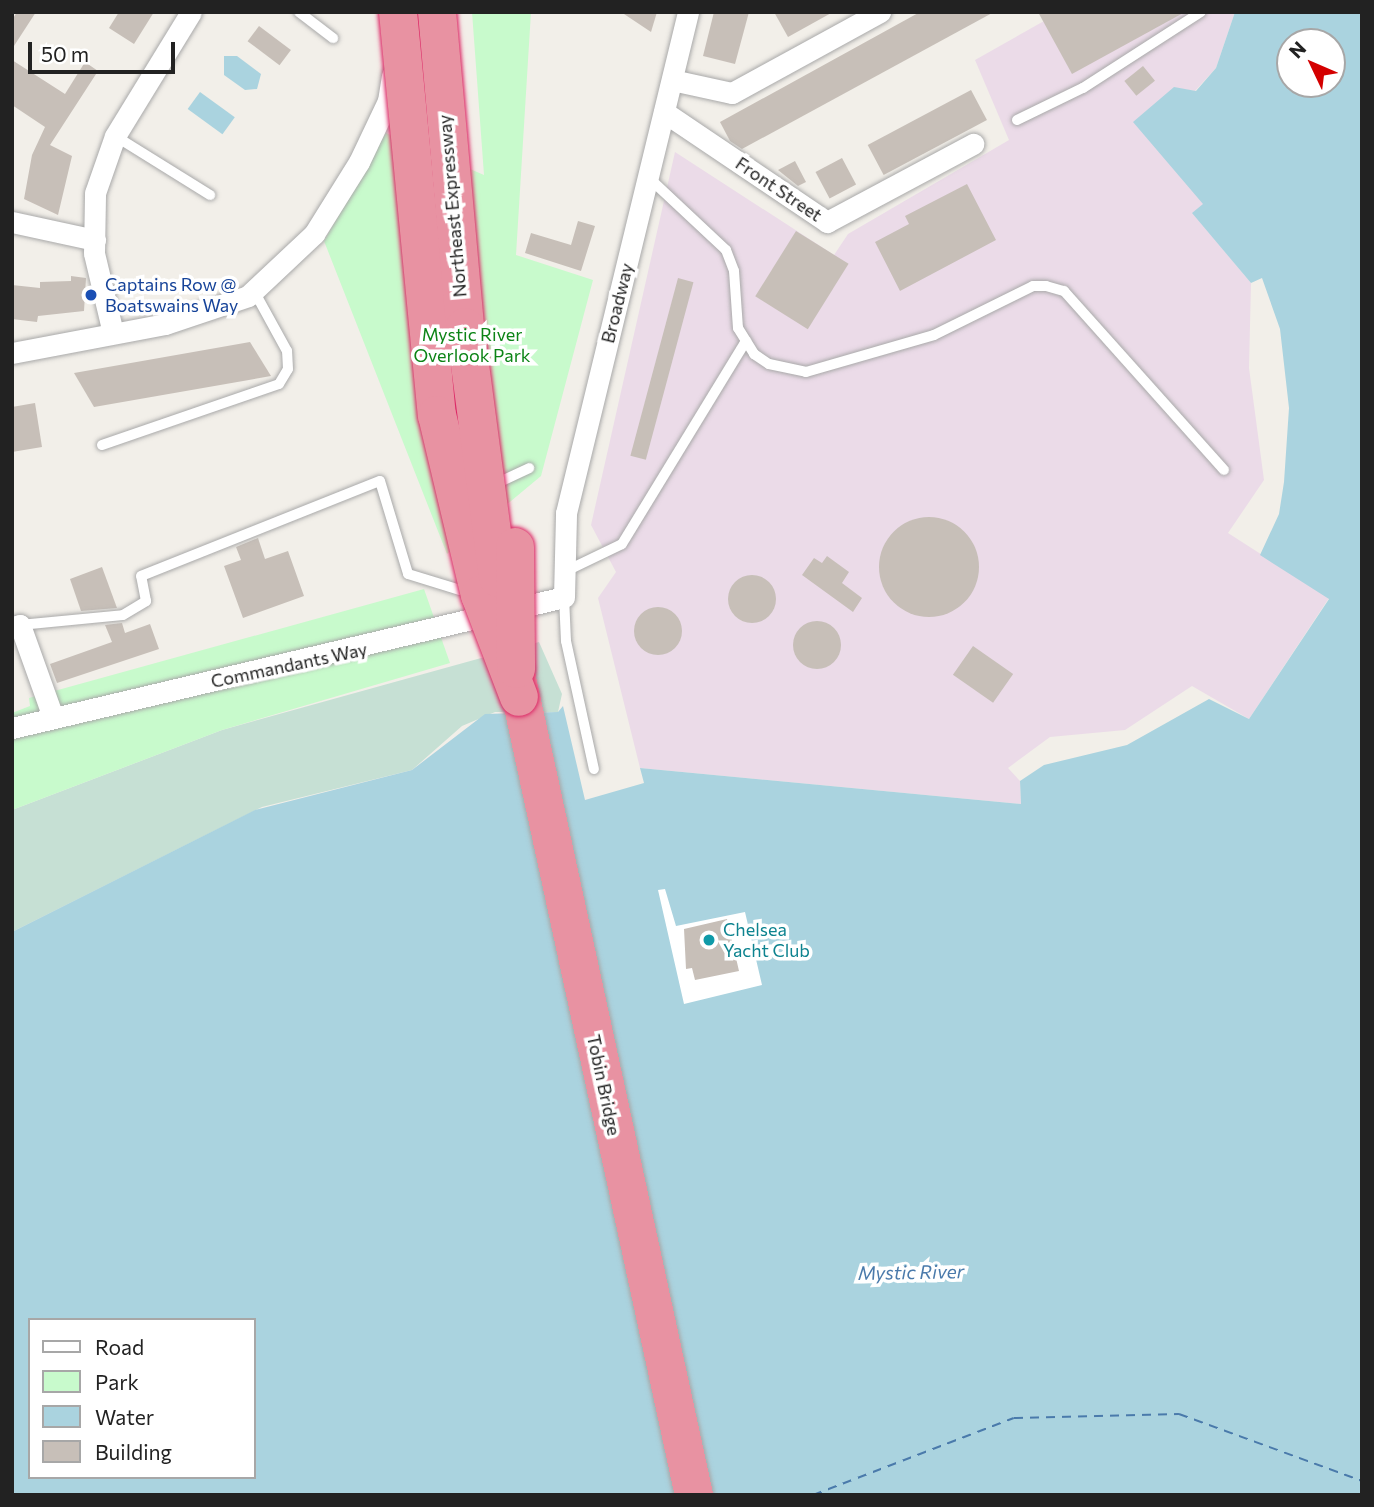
<!DOCTYPE html>
<html>
<head>
<meta charset="utf-8">
<style>
	body { margin:0 }
	#map { position:relative; width:1374px; height:1507px; overflow:hidden; background:#f2efe9; font-family:Commissioner,sans-serif }
	div>[style] { position:absolute }
	.industrial>* { inset:0; background:#ebdbe8 }
	.wetland>* { inset:0; background:#c6e0d4 }
	.park>* { inset:0; background:#c8facc }
	.water>* { inset:0; background:#aad3df; transform-origin:0 0 }
	.pier>* { inset:0; background:#fff }
	.ferry>* { height:2px; margin-top:-1px; transform-origin:0; background:repeating-linear-gradient(90deg,#4a7aab 0 9px,transparent 0 16px) }
	.building>* { inset:0; background:#c7bfb8; transform-origin:0 0 }
	.round { border-radius:50% }
	.roads { filter:drop-shadow(0 0 2px #a9a9a9) drop-shadow(0 0 2px #a9a9a9) }
	.lane>* { height:10px; margin:-5px; padding:0 5px; transform-origin:5px; border-radius:5px; background:#fff }
	.street>* { height:21px; margin:-10.5px; padding:0 10.5px; transform-origin:10.5px; border-radius:10.5px; background:#fff }
	.highway>* { height:38px; margin:-19px; padding:0 19px; transform-origin:19px; border-radius:19px; background:#e892a2 }
	.bridges { filter:drop-shadow(0 0 2px #dc2a67) drop-shadow(0 0 2px #dc2a67) }
	.highway-bridge>* { height:38px; margin:-19px; padding:0 19px; transform-origin:19px; border-radius:19px; background:#e892a2 }
	.dots>* { width:19px; height:19px; translate:-50% -50%; box-sizing:border-box; border:4px solid #fff; border-radius:50% }
	span { translate:-50% -50%; white-space:nowrap; text-align:center; line-height:1.15; -webkit-text-stroke:7px #fff; paint-order:stroke }
	.street-label { font-size:18px; color:#222 }
	.transit-label { font-size:18px; color:#164399 }
	.left { translate:0 -50%; text-align:left }
	.park-label { font-size:18px; color:#0c8416 }
	.culture-label { font-size:18px; color:#0d838f }
	.water-label { font-size:19px; color:#4a7aab; font-style:italic }
	.frame { position:absolute; inset:0; border:14px solid #222; pointer-events:none }
	.legend { position:absolute; left:28px; top:1318px; width:228px; height:161px; box-sizing:border-box; background:#fff; border:2px solid #a7a7a7; margin:0; padding:9px 12px; list-style:none; font-size:21px; color:#222 }
	.legend li { display:flex; align-items:center; gap:14px; height:35px }
	.legend b { width:35px; border:2px solid #a7a7a7 }
	.north { position:absolute; left:1276px; top:28px; width:70px; height:70px; box-sizing:border-box; background:#fff; border:2px solid #a7a7a7; border-radius:50%; rotate:314deg; font-size:19px; font-weight:700; line-height:28px; text-align:center; color:#222 }
	.north::after { content:''; display:block; margin:auto; width:24px; height:32px; background:#d40000; clip-path:polygon(50% 0,100% 100%,50% 72%,0 100%) }
	.scale { position:absolute; left:28px; top:42px; width:147px; height:32px; box-sizing:border-box; border:4px solid #222; border-top:0; padding-left:9px; font-size:21px; line-height:24px; white-space:nowrap; color:#222; -webkit-text-stroke:5px #fff; paint-order:stroke }
</style>
</head>
<body>
<div id="map">
	<div class="industrial">
		<div style="clip-path:polygon(1060px 12px,1235px 12px,1216px 68px,1195px 91px,1175px 88px,1279px 212px,1193px 213px,1251px 283px,1249px 368px,1264px 480px,1228px 533px,1329px 598px,1249px 719px,1192px 686px,1125px 730px,1050px 737px,1008px 768px,1020px 781px,1021px 804px,640px 768px,598px 598px,616px 572px,591px 525px,675px 152px,834px 255px,848px 234px,1009px 140px,975px 60px)"></div>
	</div>
	<div class="wetland">
		<div style="clip-path:polygon(539px 642px,562px 694px,558px 712px,495px 712px,462px 726px,412px 770px,262px 807px,12px 932px,12px 810px,222px 730px)"></div>
	</div>
	<div class="park">
		<div style="clip-path:polygon(472px 12px,531px 12px,516px 255px,593px 280px,541px 476px,447px 554px,324px 241px,386px 133px,484px 175px)"></div>
		<div style="clip-path:polygon(424px 589px,450px 663px,222px 730px,12px 810px,12px 713px,30px 706px,29px 698px)"></div>
	</div>
	<div class="water">
		<div style="clip-path:polygon(evenodd,1235px 12px,1362px 12px,1362px 1495px,12px 1495px,12px 932px,255px 810px,412px 770px,485px 714px,558px 712px,563px 706px,585px 800px,644px 783px,640px 768px,1021px 804px,1020px 781px,1044px 765px,1127px 745px,1209px 699px,1249px 719px,1329px 599px,1260px 555px,1279px 514px,1284px 482px,1289px 408px,1280px 329px,1262px 278px,1251px 283px,1192px 213px,1203px 204px,1133px 122px,1174px 87px,1196px 91px,1216px 68px,1235px 12px,1290px 42px,1332px 42px,1332px 84px,1290px 84px,1290px 42px,1235px 12px,30px 1320px,254px 1320px,254px 1477px,30px 1477px,30px 1320px)"></div>
		<div style="clip-path:polygon(224px 56px,237px 56px,261px 74px,257px 89px,245px 90px,224px 75px)"></div>
		<div style="left:200px;top:92px;width:43px;height:21px;rotate:36deg"></div>
	</div>
	<div class="pier">
		<div style="clip-path:polygon(665px 889px,676px 926px,745px 912px,762px 985px,684px 1004px,658px 890px)"></div>
	</div>
	<div class="ferry">
		<div style="left:813px;top:1495px;width:215px;rotate:-21deg"></div>
		<div style="left:1014px;top:1418px;width:165px;rotate:-1.4deg"></div>
		<div style="left:1179px;top:1414px;width:195px;rotate:20.1deg"></div>
	</div>
	<div class="building">
		<div style="clip-path:polygon(17px 12px,36px 12px,12px 49px,12px 20px)"></div>
		<div style="clip-path:polygon(119px 12px,154px 12px,134px 44px,109px 28px)"></div>
		<div style="clip-path:polygon(621px 12px,657px 12px,651px 32px)"></div>
		<div style="clip-path:polygon(714px 12px,749px 12px,735px 64px,703px 56px)"></div>
		<div style="clip-path:polygon(774px 12px,833px 12px,788px 37px)"></div>
		<div style="clip-path:polygon(920px 12px,994px 12px,742px 149px,730px 141px,720px 122px)"></div>
		<div style="clip-path:polygon(1038px 12px,1185px 12px,1072px 74px)"></div>
		<div style="left:259px;top:26px;width:40px;height:19px;rotate:37deg"></div>
		<div style="clip-path:polygon(12px 60px,65px 94px,85px 62px,98px 71px,50px 145px,72px 156px,58px 215px,24px 199px,32px 155px,45px 127px,12px 105px)"></div>
		<div style="left:1143px;top:66px;width:19px;height:24px;rotate:51deg"></div>
		<div style="left:971px;top:90px;width:34px;height:117px;rotate:62deg"></div>
		<div style="left:842px;top:158px;width:30px;height:30px;rotate:62deg"></div>
		<div style="clip-path:polygon(795px 161px,806px 182px,798px 186px,778px 170px)"></div>
		<div style="clip-path:polygon(967px 184px,996px 240px,900px 291px,875px 242px,909px 224px,905px 216px)"></div>
		<div style="clip-path:polygon(578px 221px,595px 226px,581px 271px,525px 253px,531px 233px,571px 245px)"></div>
		<div style="left:796px;top:231px;width:62px;height:77px;rotate:32deg"></div>
		<div style="clip-path:polygon(71px 276px,86px 278px,84px 311px,38px 316px,37px 322px,12px 319px,12px 285px,40px 288px,40px 282px,71px 281px)"></div>
		<div style="left:678px;top:278px;width:16px;height:184px;rotate:15deg"></div>
		<div style="clip-path:polygon(250px 342px,271px 376px,94px 407px,74px 373px)"></div>
		<div style="clip-path:polygon(35px 403px,42px 447px,12px 452px,12px 407px)"></div>
		<div class="round" style="left:879px;top:517px;width:100px;height:100px"></div>
		<div style="clip-path:polygon(258px 538px,265px 559px,288px 551px,304px 596px,243px 618px,224px 566px,241px 560px,236px 547px)"></div>
		<div style="clip-path:polygon(827px 556px,849px 572px,842px 583px,862px 598px,853px 612px,802px 575px,814px 558px,822px 563px)"></div>
		<div style="clip-path:polygon(102px 567px,117px 608px,81px 611px,70px 579px)"></div>
		<div class="round" style="left:728px;top:575px;width:48px;height:48px"></div>
		<div class="round" style="left:634px;top:607px;width:48px;height:48px"></div>
		<div class="round" style="left:793px;top:621px;width:48px;height:48px"></div>
		<div style="clip-path:polygon(122px 623px,125px 633px,150px 624px,159px 649px,57px 683px,50px 664px,112px 642px,105px 625px)"></div>
		<div style="left:973px;top:646px;width:49px;height:35px;rotate:35deg"></div>
		<div style="clip-path:polygon(727px 919px,739px 971px,695px 980px,692px 968px,686px 969px,684px 929px)"></div>
	</div>
	<div class="roads">
		<div class="lane">
			<div style="left:299px;top:12px;width:43px;rotate:37.4deg"></div>
			<div style="left:1017px;top:120px;width:73px;rotate:-25.9deg"></div>
			<div style="left:1083px;top:88px;width:140px;rotate:-32.8deg"></div>
			<div style="left:115px;top:136px;width:112px;rotate:31.8deg"></div>
			<div style="left:648px;top:177px;width:107px;rotate:43.1deg"></div>
			<div style="left:726px;top:250px;width:22px;rotate:69deg"></div>
			<div style="left:734px;top:271px;width:57px;rotate:86deg"></div>
			<div style="left:738px;top:328px;width:31px;rotate:58deg"></div>
			<div style="left:754px;top:354px;width:18px;rotate:34deg"></div>
			<div style="left:769px;top:364px;width:38px;rotate:12deg"></div>
			<div style="left:806px;top:372px;width:133px;rotate:-16.1deg"></div>
			<div style="left:934px;top:335px;width:110px;rotate:-26.3deg"></div>
			<div style="left:1033px;top:286px;width:13px"></div>
			<div style="left:1046px;top:286px;width:19px;rotate:16deg"></div>
			<div style="left:1064px;top:291px;width:240px;rotate:48.2deg"></div>
			<div style="left:102px;top:445px;width:187px;rotate:-19deg"></div>
			<div style="left:279px;top:384px;width:17px;rotate:-59deg"></div>
			<div style="left:288px;top:369px;width:18px;rotate:-93deg"></div>
			<div style="left:287px;top:351px;width:68px;rotate:-118.8deg"></div>
			<div style="left:493px;top:485px;width:40px;rotate:-25deg"></div>
			<div style="left:564px;top:572px;width:64px;rotate:-25.8deg"></div>
			<div style="left:622px;top:544px;width:238px;rotate:-58.6deg"></div>
			<div style="left:564px;top:597px;width:44px;rotate:87.4deg"></div>
			<div style="left:566px;top:641px;width:131px;rotate:77.7deg"></div>
			<div style="left:20px;top:625px;width:103px;rotate:-5.5deg"></div>
			<div style="left:123px;top:615px;width:27px;rotate:-31deg"></div>
			<div style="left:146px;top:601px;width:25px;rotate:-101deg"></div>
			<div style="left:141px;top:576px;width:257px;rotate:-21.7deg"></div>
			<div style="left:380px;top:481px;width:97px;rotate:73.2deg"></div>
			<div style="left:408px;top:574px;width:54px;rotate:17.1deg"></div>
		</div>
		<div class="street">
			<div style="left:672px;top:80px;width:61px;rotate:12.2deg"></div>
			<div style="left:732px;top:93px;width:169px;rotate:-28.7deg"></div>
			<div style="left:664px;top:112px;width:197px;rotate:34deg"></div>
			<div style="left:827px;top:222px;width:166px;rotate:-28.1deg"></div>
			<div style="left:12px;top:222px;width:85px;rotate:12.2deg"></div>
			<div style="left:113px;top:333px;width:82px;rotate:-103.4deg"></div>
			<div style="left:94px;top:253px;width:60px;rotate:-89deg"></div>
			<div style="left:95px;top:193px;width:60px;rotate:-70.7deg"></div>
			<div style="left:115px;top:136px;width:145px;rotate:-58.5deg"></div>
			<div style="left:12px;top:353px;width:156px;rotate:-10.7deg"></div>
			<div style="left:165px;top:324px;width:88px;rotate:-18.6deg"></div>
			<div style="left:248px;top:296px;width:91px;rotate:-43.2deg"></div>
			<div style="left:314px;top:234px;width:85px;rotate:-58deg"></div>
			<div style="left:359px;top:162px;width:68px;rotate:-64.6deg"></div>
			<div style="left:388px;top:101px;width:26px;rotate:-81deg"></div>
			<div style="left:12px;top:627px;width:8px;rotate:-14deg"></div>
			<div style="left:20px;top:625px;width:98px;rotate:70.3deg"></div>
			<div style="left:12px;top:728px;width:567px;rotate:-13.35deg"></div>
			<div style="left:564px;top:597px;width:84px;rotate:-88.6deg"></div>
			<div style="left:566px;top:513px;width:516px;rotate:-76.31deg"></div>
		</div>
		<div class="highway">
			<div style="left:516px;top:674px;width:840px;rotate:77.77deg"></div>
		</div>
	</div>
	<div class="bridges">
		<div class="highway-bridge">
			<div style="left:398px;top:12px;width:405px;rotate:84.5deg"></div>
			<div style="left:437px;top:415px;width:185px;rotate:76.6deg"></div>
			<div style="left:480px;top:595px;width:109px;rotate:69.1deg"></div>
			<div style="left:437px;top:12px;width:316px;rotate:84.9deg"></div>
			<div style="left:465px;top:327px;width:253px;rotate:82.5deg"></div>
			<div style="left:515px;top:547px;width:122px;rotate:89.5deg"></div>
		</div>
	</div>
	<div class="dots">
		<div style="left:91px;top:295px;background:#1a4fb4"></div>
		<div style="left:709px;top:940px;background:#0f9aa8"></div>
	</div>
	<div class="street-label">
		<span style="left:779px;top:189px;rotate:34deg">Front Street</span>
		<span style="left:452px;top:206px;rotate:-95deg">Northeast Expressway</span>
		<span style="left:617px;top:303px;rotate:-76deg">Broadway</span>
		<span style="left:289px;top:665px;rotate:-12deg">Commandants Way</span>
		<span style="left:604px;top:1085px;rotate:78deg">Tobin Bridge</span>
	</div>
	<div class="transit-label">
		<span class="left" style="left:105px;top:295px">Captains Row @<br>Boatswains Way</span>
	</div>
	<div class="park-label">
		<span style="left:472px;top:345px">Mystic River<br>Overlook Park</span>
	</div>
	<div class="culture-label">
		<span class="left" style="left:723px;top:940px">Chelsea<br>Yacht Club</span>
	</div>
	<div class="water-label">
		<span style="left:911px;top:1272px;rotate:-1deg">Mystic River</span>
	</div>
	<div class="frame"></div>
	<ul class="legend">
	<li><b style="height:9px;background:#fff"></b>Road</li>
	<li><b style="height:19px;background:#c8facc"></b>Park</li>
	<li><b style="height:19px;background:#aad3df"></b>Water</li>
	<li><b style="height:19px;background:#c7bfb8"></b>Building</li>
	</ul>
	<div class="north">N</div>
	<div class="scale">50 m</div>
</div>
</body>
</html>
